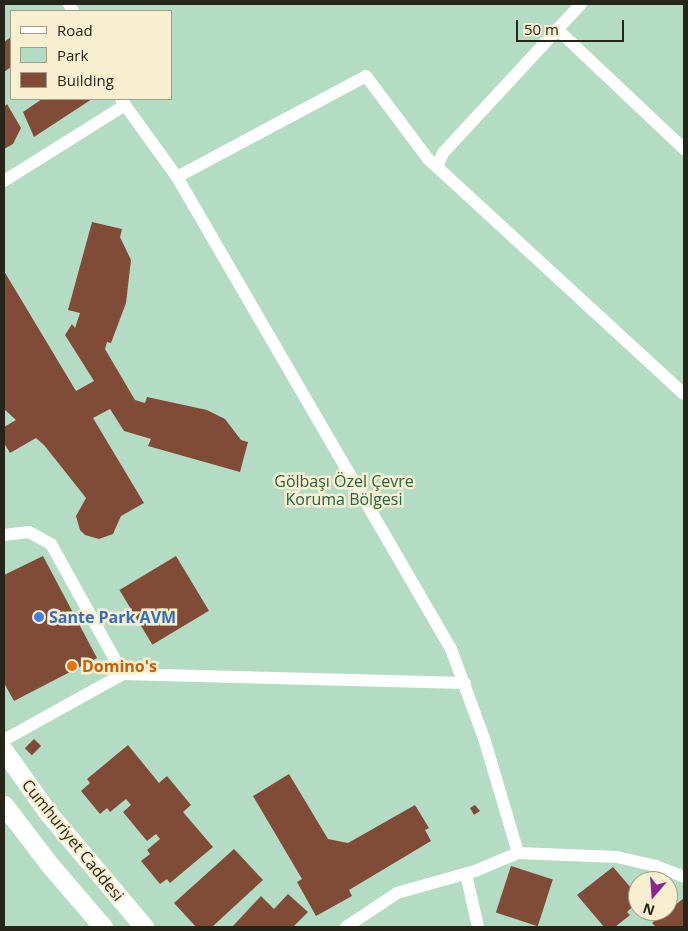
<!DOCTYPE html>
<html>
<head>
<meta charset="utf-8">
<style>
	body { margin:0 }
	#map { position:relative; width:688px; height:931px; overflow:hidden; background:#ebe1c3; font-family:"Open Sans",sans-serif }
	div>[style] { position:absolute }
	.green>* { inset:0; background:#b4dcc5 }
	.building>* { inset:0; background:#814c37; transform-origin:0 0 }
	.street>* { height:12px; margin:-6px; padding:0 6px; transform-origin:6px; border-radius:6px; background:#fff }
	.secondary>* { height:19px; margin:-9.5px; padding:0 9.5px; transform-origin:9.5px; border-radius:9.5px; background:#fff }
	.dots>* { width:14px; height:14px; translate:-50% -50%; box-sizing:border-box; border:2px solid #f8eed0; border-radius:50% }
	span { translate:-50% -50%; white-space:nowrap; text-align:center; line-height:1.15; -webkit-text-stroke:5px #f8eed0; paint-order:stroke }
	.park-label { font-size:16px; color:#216646 }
	.shop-label { font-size:16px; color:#366cbe; font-weight:700 }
	.left { translate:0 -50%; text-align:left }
	.food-label { font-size:16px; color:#c56008; font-weight:700 }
	.street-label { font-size:16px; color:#272419 }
	.frame { position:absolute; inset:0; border:5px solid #272419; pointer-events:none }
	.legend { position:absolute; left:10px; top:10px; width:162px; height:90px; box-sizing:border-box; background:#f8eed0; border:1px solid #a49d87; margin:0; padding:6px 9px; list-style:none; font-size:15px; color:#272419 }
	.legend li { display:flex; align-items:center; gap:10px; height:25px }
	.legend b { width:25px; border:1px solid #a49d87 }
	.north { position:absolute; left:628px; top:871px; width:50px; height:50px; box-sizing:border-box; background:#f8eed0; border:1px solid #a49d87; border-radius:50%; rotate:198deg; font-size:14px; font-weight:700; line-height:20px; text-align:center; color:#272419 }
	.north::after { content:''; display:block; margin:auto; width:18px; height:22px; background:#8a278f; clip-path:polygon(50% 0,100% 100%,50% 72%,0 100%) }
	.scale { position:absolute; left:516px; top:20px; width:108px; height:22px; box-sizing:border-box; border:2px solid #272419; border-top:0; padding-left:6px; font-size:15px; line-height:18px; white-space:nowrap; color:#272419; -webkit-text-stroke:4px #f8eed0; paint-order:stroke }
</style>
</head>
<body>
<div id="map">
	<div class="green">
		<div style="clip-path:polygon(evenodd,4px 4px,684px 4px,684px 927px,4px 927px,4px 4px,11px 11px,171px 11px,171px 99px,11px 99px,11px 11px,4px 4px,638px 881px,668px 881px,668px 911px,638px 911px,638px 881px)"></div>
	</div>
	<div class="building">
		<div style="clip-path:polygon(11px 37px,11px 67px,4px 72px,4px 42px)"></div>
		<div style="clip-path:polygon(42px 99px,92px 99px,34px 137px,23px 112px)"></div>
		<div style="clip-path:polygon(7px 104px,21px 128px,13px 144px,4px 149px,4px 107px)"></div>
		<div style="clip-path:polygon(92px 222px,122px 229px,120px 237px,131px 260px,126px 303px,111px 343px,107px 342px,105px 349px,135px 400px,145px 403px,147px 397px,207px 410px,225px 419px,241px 440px,248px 442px,240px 472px,148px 446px,151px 439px,124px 431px,110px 409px,93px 418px,144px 503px,121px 516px,113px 534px,99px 539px,85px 535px,80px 530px,76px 516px,86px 498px,44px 445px,36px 438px,10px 453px,4px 443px,4px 427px,16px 420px,4px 409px,4px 271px,76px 391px,94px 381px,65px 335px,72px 324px,75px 328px,80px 313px,68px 310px)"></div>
		<div style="clip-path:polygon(43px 556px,97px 658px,14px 701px,4px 683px,4px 575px)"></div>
		<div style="left:176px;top:556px;width:64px;height:66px;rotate:59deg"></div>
		<div style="left:34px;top:739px;width:10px;height:13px;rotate:45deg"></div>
		<div style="clip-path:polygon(128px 745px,159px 783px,167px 776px,191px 805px,183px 812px,213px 847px,170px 883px,167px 879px,160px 884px,141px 861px,150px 854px,147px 850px,160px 839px,156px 834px,147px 841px,123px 812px,131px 805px,126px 799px,110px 812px,107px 808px,100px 814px,81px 791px,90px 783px,87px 779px)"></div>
		<div style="clip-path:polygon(289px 774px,328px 839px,348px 843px,415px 805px,429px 828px,425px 830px,431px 841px,349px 890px,352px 896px,316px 916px,297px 882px,302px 879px,253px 796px)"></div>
		<div style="clip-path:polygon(475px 805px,480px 811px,474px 815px,470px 808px)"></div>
		<div style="clip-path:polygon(234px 849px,263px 880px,212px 927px,196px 927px,174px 903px)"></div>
		<div style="left:511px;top:866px;width:44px;height:49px;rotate:18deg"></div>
		<div style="clip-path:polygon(613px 867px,638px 896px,638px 902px,627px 912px,630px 915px,615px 927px,604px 927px,577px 895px)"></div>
		<div style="clip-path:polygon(288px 894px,308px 912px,293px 927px,232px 927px,261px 896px,274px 909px)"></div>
		<div style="clip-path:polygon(684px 898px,684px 927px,656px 927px,652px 923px)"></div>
	</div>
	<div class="street">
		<div style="left:69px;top:4px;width:8px;rotate:60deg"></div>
		<div style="left:581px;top:4px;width:203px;rotate:132.8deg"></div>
		<div style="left:443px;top:153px;width:15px;rotate:113deg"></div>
		<div style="left:437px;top:167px;width:335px;rotate:42.6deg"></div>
		<div style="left:557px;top:29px;width:175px;rotate:43.4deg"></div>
		<div style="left:125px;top:105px;width:89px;rotate:54.2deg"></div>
		<div style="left:177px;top:177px;width:546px;rotate:59.86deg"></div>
		<div style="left:451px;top:649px;width:95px;rotate:69.7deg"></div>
		<div style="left:484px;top:738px;width:120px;rotate:73.5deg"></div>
		<div style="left:177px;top:177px;width:214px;rotate:-28.1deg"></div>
		<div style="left:366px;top:76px;width:104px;rotate:53.2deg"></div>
		<div style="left:428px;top:159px;width:12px;rotate:42deg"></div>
		<div style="left:4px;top:181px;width:143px;rotate:-32.1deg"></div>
		<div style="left:125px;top:105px;width:7px;rotate:-124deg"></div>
		<div style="left:4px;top:535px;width:25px;rotate:-7deg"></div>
		<div style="left:29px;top:532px;width:25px;rotate:29deg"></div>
		<div style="left:51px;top:544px;width:149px;rotate:61deg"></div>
		<div style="left:123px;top:674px;width:136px;rotate:151deg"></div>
		<div style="left:123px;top:674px;width:342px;rotate:1.5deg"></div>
		<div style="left:466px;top:874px;width:54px;rotate:77.2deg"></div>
		<div style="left:346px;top:927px;width:61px;rotate:-33.7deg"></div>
		<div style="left:397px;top:893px;width:81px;rotate:-15.8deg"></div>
		<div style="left:475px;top:871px;width:47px;rotate:-22.7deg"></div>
		<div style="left:518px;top:853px;width:99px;rotate:2.3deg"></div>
		<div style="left:617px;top:857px;width:40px;rotate:13deg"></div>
		<div style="left:656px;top:866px;width:30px;rotate:21deg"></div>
	</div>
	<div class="secondary">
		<div style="left:4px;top:751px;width:77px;rotate:54.5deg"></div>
		<div style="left:49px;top:814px;width:148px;rotate:49.9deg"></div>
		<div style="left:4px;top:805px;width:74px;rotate:52.7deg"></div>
		<div style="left:49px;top:864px;width:83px;rotate:49.4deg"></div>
	</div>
	<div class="dots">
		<div style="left:39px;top:617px;background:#3f7fe0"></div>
		<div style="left:72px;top:666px;background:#e8710a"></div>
	</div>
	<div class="park-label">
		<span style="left:344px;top:490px">Gölbaşı Özel Çevre<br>Koruma Bölgesi</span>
	</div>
	<div class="shop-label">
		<span class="left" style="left:49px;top:617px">Sante Park AVM</span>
	</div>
	<div class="food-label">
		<span class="left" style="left:82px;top:666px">Domino's</span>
	</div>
	<div class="street-label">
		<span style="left:73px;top:840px;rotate:51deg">Cumhuriyet Caddesi</span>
	</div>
	<div class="frame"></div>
	<ul class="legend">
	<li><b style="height:6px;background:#fff"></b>Road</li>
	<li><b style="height:14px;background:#b4dcc5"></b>Park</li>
	<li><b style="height:14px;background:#814c37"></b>Building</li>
	</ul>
	<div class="north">N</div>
	<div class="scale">50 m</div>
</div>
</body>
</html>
